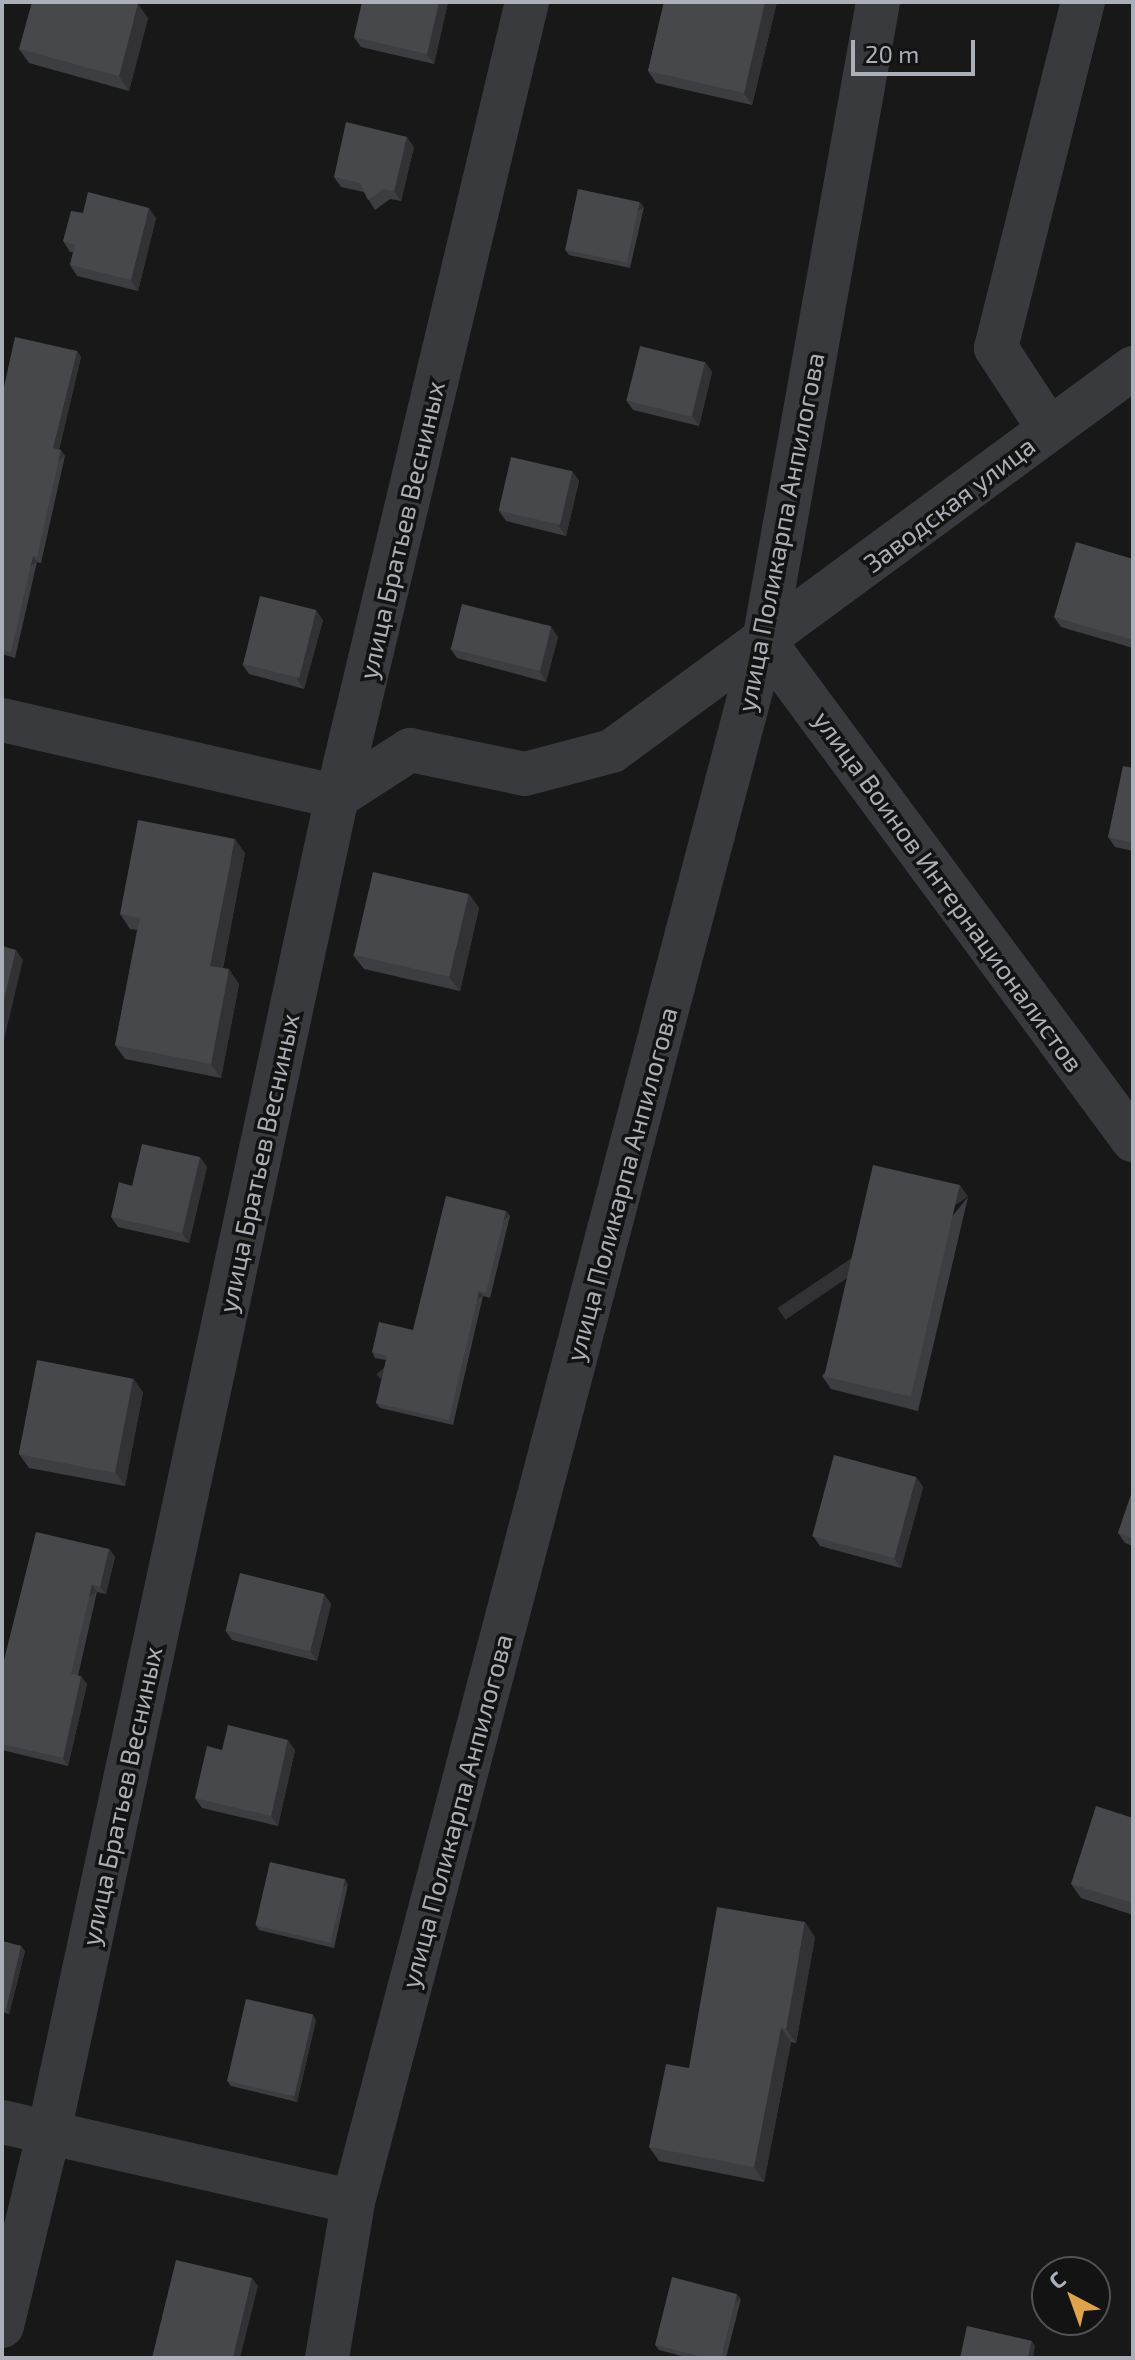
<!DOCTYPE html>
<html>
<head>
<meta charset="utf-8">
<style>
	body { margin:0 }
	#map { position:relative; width:1135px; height:2360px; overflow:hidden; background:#181819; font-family:"Exo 2",sans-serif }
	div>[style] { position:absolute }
	.minor>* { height:44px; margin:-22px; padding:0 22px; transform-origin:22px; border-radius:22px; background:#393a3e }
	.wall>* { inset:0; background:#3d3e41 }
	.shaded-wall>* { inset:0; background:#323235; transform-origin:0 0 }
	.building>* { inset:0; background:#47484c; transform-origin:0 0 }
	span { translate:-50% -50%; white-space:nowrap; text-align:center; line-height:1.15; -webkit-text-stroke:7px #131314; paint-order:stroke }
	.street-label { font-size:26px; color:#abb0b8 }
	.frame { position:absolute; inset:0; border:4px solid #abb0b8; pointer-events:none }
	.north { position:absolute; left:1031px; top:2256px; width:80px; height:80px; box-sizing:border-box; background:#131314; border:2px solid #505256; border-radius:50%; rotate:319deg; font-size:22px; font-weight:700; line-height:32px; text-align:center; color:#abb0b8 }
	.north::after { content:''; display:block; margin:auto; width:28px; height:36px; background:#dda44c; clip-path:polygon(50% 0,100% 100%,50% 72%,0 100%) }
	.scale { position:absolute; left:851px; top:40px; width:124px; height:36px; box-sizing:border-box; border:4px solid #abb0b8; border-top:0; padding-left:10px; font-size:24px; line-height:28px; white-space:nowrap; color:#abb0b8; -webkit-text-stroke:6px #131314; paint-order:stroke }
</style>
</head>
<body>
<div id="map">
	<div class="minor">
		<div style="left:1049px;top:429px;width:97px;rotate:-123.2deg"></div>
		<div style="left:996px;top:348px;width:357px;rotate:-75.9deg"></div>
		<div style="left:764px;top:641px;width:621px;rotate:53.52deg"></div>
		<div style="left:2px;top:720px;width:344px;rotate:12.9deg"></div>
		<div style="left:337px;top:797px;width:87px;rotate:-32.8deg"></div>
		<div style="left:410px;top:750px;width:117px;rotate:11.8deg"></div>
		<div style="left:525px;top:774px;width:90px;rotate:-14.8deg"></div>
		<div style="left:612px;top:751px;width:647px;rotate:-36.32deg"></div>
		<div style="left:2px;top:2122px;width:360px;rotate:12.8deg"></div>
		<div style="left:2px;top:2326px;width:200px;rotate:-76.4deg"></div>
		<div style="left:49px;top:2132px;width:1366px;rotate:-77.83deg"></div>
		<div style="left:337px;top:797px;width:817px;rotate:-76.56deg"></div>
		<div style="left:327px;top:2358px;width:158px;rotate:-80.5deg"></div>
		<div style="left:353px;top:2202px;width:1614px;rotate:-75.25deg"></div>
		<div style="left:764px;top:641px;width:649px;rotate:-79.88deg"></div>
	</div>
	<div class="wall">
		<div style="clip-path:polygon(448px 2px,434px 64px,361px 47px,354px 37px)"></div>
		<div style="clip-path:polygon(664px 2px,777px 2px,752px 105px,656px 83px,648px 71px)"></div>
		<div style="clip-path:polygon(148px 18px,129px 91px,29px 63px,19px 49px)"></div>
		<div style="clip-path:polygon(414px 147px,401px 201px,390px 199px,375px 210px,364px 192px,341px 187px,334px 177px)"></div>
		<div style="clip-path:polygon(644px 207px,630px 268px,569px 255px,565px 250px)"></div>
		<div style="clip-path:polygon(83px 213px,156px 218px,138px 291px,77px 276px,70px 265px,73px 252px,70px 252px,63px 241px)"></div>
		<div style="clip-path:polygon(77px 351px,81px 357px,59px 450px,65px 456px,41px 563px,37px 562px,15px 658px,2px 654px,2px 396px)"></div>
		<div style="clip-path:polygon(705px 362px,712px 372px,699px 426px,633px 410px,626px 400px)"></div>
		<div style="clip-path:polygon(572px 471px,579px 481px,566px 536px,506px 521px,499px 511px)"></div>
		<div style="clip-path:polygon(1133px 559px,1133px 648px,1061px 627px,1054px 617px)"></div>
		<div style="clip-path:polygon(323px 620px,304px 689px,249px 674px,242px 664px)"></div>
		<div style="clip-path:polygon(551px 627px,558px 637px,546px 682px,457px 658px,450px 648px)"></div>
		<div style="clip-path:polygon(1133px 768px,1133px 851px,1115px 847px,1108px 837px)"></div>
		<div style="clip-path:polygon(245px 853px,223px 968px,239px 984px,221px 1078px,125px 1059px,115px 1045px,137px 930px,130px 929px,120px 914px)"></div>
		<div style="clip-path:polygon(469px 894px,479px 908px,460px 991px,364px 969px,353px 955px)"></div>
		<div style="clip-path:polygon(200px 1157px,207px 1167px,189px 1243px,118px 1227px,111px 1217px)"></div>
		<div style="clip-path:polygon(968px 1197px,918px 1411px,831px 1389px,822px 1376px)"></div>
		<div style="clip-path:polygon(506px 1211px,510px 1216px,490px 1298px,483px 1296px,453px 1425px,380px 1408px,376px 1403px,386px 1360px,375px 1358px,372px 1352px,413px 1330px)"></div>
		<div style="clip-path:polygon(143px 1392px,125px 1486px,29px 1468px,19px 1454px)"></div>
		<div style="clip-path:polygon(916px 1477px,923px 1487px,901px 1568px,820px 1546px,813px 1536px)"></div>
		<div style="clip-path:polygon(1133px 1489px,1133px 1546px,1125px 1543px,1118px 1533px)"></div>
		<div style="clip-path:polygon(109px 1549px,115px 1557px,106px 1594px,97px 1592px,78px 1676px,87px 1684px,68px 1766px,2px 1750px,2px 1668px)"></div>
		<div style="clip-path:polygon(324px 1594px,331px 1604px,317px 1661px,232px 1640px,225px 1630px)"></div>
		<div style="clip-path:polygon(222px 1750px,295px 1750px,278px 1826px,202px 1808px,195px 1798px)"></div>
		<div style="clip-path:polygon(1133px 1818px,1133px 1915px,1081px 1898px,1071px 1884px)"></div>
		<div style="clip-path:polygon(348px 1884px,334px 1948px,259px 1930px,256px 1925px)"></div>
		<div style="clip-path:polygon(815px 1937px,796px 2043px,791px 2042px,764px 2182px,659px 2161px,649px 2147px)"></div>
		<div style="clip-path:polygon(2px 1941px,21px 1946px,25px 1951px,9px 2014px,2px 2012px)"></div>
		<div style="clip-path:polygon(316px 2020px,297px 2102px,231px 2086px,227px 2081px)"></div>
		<div style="clip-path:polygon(741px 2299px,726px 2358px,689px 2358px,659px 2350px,655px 2345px)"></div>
	</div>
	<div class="shaded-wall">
		<div style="clip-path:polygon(439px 2px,448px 2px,434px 64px,427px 54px)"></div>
		<div style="clip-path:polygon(765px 2px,777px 2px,752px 105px,744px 93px)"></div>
		<div style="clip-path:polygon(138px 4px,148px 18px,129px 91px,119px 76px)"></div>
		<div style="clip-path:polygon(407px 137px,414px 147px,401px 201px,394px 191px)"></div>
		<div style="left:640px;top:202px;width:6px;height:63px;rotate:51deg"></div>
		<div style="clip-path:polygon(149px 208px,156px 218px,138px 291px,131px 280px)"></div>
		<div style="clip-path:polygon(77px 351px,81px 357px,58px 454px,53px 448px)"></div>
		<div style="clip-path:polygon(705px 362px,712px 372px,699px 426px,692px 416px)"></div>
		<div style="left:61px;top:450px;width:7px;height:110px;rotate:56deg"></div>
		<div style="clip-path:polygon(572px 471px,579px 481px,566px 536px,559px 526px)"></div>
		<div style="left:33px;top:556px;width:7px;height:98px;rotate:56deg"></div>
		<div style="clip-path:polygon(316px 610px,323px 620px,304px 689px,297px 679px)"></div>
		<div style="clip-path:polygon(551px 627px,558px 637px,546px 682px,539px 671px)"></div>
		<div style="clip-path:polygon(235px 839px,245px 853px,220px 980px,210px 966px)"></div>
		<div style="clip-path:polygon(469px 894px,479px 908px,460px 991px,449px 977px)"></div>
		<div style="clip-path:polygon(16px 950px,23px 960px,2px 1048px,2px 1009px)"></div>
		<div style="clip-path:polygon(229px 969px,239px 984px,221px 1078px,211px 1064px)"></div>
		<div style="clip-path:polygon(200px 1157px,207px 1167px,189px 1243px,182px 1233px)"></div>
		<div style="left:960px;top:1185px;width:14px;height:220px;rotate:56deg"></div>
		<div style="left:506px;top:1211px;width:6px;height:84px;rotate:51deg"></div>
		<div style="left:479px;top:1291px;width:6px;height:132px;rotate:51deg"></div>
		<div style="clip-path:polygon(133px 1378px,143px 1392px,125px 1486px,115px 1472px)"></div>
		<div style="clip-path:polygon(916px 1477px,923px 1487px,901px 1568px,894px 1558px)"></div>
		<div style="clip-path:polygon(109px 1549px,115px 1557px,106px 1594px,100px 1587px)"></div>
		<div style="left:92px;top:1584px;width:9px;height:92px;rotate:58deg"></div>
		<div style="clip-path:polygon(324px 1594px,331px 1604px,317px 1661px,310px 1651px)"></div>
		<div style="clip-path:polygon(81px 1676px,87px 1684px,68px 1766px,63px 1758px)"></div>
		<div style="clip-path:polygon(288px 1740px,295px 1750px,278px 1826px,271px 1816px)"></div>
		<div style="left:345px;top:1879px;width:6px;height:66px;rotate:59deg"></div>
		<div style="clip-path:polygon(805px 1922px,815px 1937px,796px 2043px,786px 2029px)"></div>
		<div style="clip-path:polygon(21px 1946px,25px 1951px,9px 2014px,6px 2009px)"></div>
		<div style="clip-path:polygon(313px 2015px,316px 2020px,297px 2102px,293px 2097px)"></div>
		<div style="clip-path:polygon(781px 2028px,791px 2042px,764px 2182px,754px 2167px)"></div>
		<div style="clip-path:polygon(252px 2278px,258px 2286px,240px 2358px,233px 2358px)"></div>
		<div style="left:737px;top:2294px;width:6px;height:66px;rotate:51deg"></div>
		<div style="clip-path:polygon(1032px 2341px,1035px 2346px,1033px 2358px,1028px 2358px)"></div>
	</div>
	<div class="building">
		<div style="clip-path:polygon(32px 2px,132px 2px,138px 4px,119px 76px,19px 49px)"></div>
		<div style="clip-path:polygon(362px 2px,439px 2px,427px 54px,354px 37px)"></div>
		<div style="clip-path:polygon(664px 2px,765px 2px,744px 93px,648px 71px)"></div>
		<div style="clip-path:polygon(346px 122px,407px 137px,394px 191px,383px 189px,368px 200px,360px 183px,334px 177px)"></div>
		<div style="left:578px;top:189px;width:63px;height:62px;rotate:12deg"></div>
		<div style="clip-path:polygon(88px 192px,149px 208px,131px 280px,70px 265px,75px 245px,63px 241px,71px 211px,83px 213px)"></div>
		<div style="clip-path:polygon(15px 337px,77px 351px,53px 448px,61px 450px,37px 557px,33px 556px,11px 652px,2px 650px,2px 396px)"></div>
		<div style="left:640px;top:346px;width:67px;height:56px;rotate:14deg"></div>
		<div style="left:511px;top:457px;width:63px;height:55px;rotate:13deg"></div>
		<div style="clip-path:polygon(1076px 542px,1133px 559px,1133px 640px,1054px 617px)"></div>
		<div style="left:260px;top:596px;width:58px;height:70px;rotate:14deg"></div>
		<div style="left:462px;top:604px;width:92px;height:46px;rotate:14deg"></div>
		<div style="clip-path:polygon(1123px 766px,1133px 768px,1133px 843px,1108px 837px)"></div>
		<div style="clip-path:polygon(138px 820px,235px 839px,210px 966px,229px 969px,211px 1064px,115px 1045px,140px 918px,120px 914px)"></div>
		<div style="left:373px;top:872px;width:98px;height:85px;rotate:13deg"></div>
		<div style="clip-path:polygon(2px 946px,16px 950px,2px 1009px)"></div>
		<div style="clip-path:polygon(142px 1144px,200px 1157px,182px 1233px,111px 1217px,119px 1182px,132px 1186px)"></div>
		<div style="left:873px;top:1165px;width:89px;height:217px;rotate:13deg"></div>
		<div style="clip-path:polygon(446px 1196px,506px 1211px,486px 1293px,479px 1291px,449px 1420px,376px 1403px,387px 1356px,372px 1352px,379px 1322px,413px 1330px)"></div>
		<div style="left:37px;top:1360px;width:98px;height:96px;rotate:11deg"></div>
		<div style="left:834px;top:1455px;width:85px;height:84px;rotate:15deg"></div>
		<div style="clip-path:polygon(1133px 1489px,1133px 1538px,1118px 1533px)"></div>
		<div style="clip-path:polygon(36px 1532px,109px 1549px,100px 1587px,92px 1584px,71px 1674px,81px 1676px,63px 1758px,2px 1744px,2px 1668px)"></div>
		<div style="left:240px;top:1573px;width:87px;height:59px;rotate:14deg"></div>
		<div style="clip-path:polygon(228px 1725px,288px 1740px,271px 1816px,195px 1798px,207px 1746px,222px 1750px)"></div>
		<div style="clip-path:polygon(1096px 1806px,1133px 1818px,1133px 1903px,1071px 1884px)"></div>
		<div style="left:270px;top:1862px;width:77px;height:65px;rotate:13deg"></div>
		<div style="clip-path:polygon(717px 1907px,805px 1922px,786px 2029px,781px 2028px,754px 2167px,649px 2147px,666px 2064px,689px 2068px)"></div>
		<div style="clip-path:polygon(2px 1941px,21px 1946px,6px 2009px,2px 2008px)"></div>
		<div style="left:246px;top:1999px;width:69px;height:84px;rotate:13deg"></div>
		<div style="clip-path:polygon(176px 2260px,252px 2278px,233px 2358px,152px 2358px)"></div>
		<div style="clip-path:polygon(672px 2277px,737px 2294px,721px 2358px,706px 2358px,655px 2345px)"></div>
		<div style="clip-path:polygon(967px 2326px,1032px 2341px,1028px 2358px,960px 2358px)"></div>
	</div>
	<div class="street-label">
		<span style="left:949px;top:504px;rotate:-37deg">Заводская улица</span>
		<span style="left:401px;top:530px;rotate:-77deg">улица Братьев Весниных</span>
		<span style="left:780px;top:532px;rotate:-79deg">улица Поликарпа Анпилогова</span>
		<span style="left:949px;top:891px;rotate:54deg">улица Воинов Интернационалистов</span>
		<span style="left:258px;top:1163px;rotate:-78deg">улица Братьев Весниных</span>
		<span style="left:621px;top:1184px;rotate:-75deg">улица Поликарпа Анпилогова</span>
		<span style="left:121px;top:1796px;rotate:-78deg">улица Братьев Весниных</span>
		<span style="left:456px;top:1811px;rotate:-75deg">улица Поликарпа Анпилогова</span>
	</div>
	<div class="frame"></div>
	<div class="north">С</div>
	<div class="scale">20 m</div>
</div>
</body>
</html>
